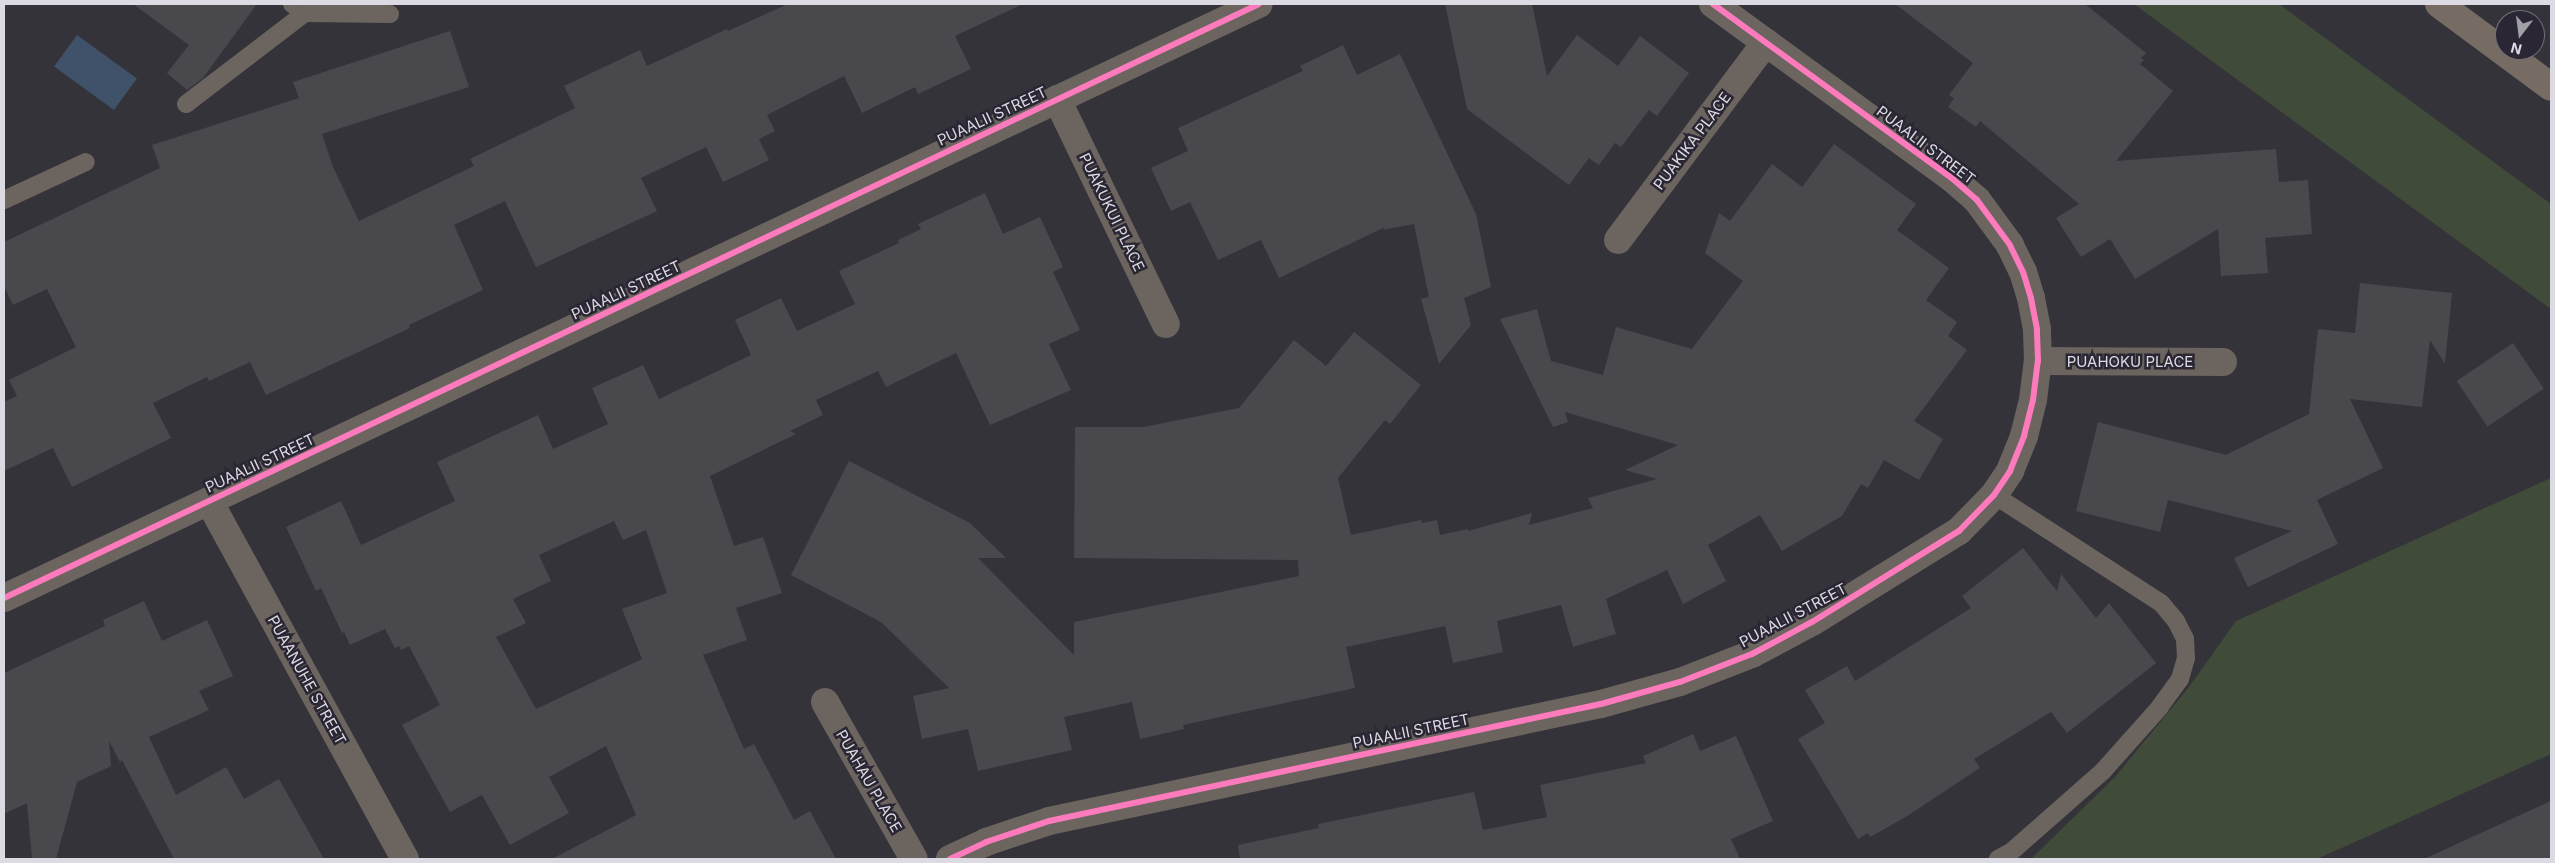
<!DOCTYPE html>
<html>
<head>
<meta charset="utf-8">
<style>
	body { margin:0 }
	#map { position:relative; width:2555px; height:863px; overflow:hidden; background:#35333a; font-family:Inter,sans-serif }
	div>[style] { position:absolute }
	.green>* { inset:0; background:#404c39 }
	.water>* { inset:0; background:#3f5269; transform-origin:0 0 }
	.building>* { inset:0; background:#49484d; transform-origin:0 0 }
	.service>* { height:18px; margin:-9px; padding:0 9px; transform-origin:9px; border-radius:9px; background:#6b645f }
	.minor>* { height:28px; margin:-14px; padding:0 14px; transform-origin:14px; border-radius:14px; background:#6b645f }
	.motorway>* { height:28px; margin:-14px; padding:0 14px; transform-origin:14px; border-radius:14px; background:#766c63 }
	.cycleway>* { height:6px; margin:-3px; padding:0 3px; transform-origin:3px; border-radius:3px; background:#fd7abc }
	span { translate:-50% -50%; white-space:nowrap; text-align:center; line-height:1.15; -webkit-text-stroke:5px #2a2633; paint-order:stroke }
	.street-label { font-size:15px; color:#dcdae2 }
	.frame { position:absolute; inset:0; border:5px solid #dcdae2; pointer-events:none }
	.north { position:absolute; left:2495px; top:10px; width:50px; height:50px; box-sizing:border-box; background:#2a2633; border:1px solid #716e79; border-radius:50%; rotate:195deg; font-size:14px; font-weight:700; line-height:20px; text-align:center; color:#dcdae2 }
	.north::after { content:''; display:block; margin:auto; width:18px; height:22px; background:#a2a0a7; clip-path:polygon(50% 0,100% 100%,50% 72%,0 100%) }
</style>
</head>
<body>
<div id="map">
	<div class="green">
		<div style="clip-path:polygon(2134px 4px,2279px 4px,2551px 204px,2551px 309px)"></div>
		<div style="clip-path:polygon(2551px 478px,2551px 754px,2317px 859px,2031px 859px,2115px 777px,2189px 687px,2236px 621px)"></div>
	</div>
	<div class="water">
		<div style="left:77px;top:35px;width:74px;height:39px;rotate:36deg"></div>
	</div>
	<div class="building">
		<div style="clip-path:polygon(133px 4px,257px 4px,203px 78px,187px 90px,167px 73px,189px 45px)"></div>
		<div style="clip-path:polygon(788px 4px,1023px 4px,955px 36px,971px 69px,918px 94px,915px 87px,862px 113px,844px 76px,767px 115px,775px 131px,759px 139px,769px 160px,723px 182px,706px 147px,641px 178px,657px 211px,536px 267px,505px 201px,454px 225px,483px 290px,409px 325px,410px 328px,266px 395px,250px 362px,209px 381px,207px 377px,153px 403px,171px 438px,72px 487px,53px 448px,4px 471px,4px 402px,17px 396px,9px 380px,76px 347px,47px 289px,13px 305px,4px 286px,4px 242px,160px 168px,152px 145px,299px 98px,293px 82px,450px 31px,469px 87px,322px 134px,333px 167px,359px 221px,474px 166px,470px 159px,575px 108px,564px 86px,640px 50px,647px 66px,727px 29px,728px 31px)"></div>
		<div style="clip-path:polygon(1445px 4px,1532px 4px,1547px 76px,1577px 35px,1618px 66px,1640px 36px,1689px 73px,1657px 116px,1649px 110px,1621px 147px,1615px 143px,1599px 165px,1589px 158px,1569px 185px,1467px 109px)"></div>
		<div style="clip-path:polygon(1895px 4px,2085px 4px,2146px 53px,2141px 58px,2144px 60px,2140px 64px,2173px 91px,2116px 161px,2276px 149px,2279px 182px,2308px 180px,2312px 234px,2265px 238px,2268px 273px,2221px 276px,2218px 229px,2135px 279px,2110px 239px,2081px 257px,2056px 218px,2079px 204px,1980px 121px,1976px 127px,1948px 107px,1954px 98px,1949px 95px,1973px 63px)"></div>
		<div style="clip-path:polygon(1343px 45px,1357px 75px,1400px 54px,1476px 214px,1491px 287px,1464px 298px,1471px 325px,1439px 364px,1421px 299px,1429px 297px,1414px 224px,1383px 230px,1385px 227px,1279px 278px,1261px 240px,1218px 260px,1190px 202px,1171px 211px,1151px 168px,1188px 151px,1178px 128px,1303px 71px,1300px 66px)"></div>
		<div style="clip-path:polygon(1834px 144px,1916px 204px,1897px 230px,1949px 268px,1926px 300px,1957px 322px,1948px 336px,1967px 350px,1914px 421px,1943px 439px,1919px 480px,1884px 460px,1868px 488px,1861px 484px,1842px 516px,1782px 551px,1760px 515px,1708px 545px,1726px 581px,1683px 604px,1667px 570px,1606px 599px,1616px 634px,1573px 647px,1561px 605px,1497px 621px,1503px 652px,1453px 663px,1445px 626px,1346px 647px,1355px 688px,1183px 725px,1184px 729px,1140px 739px,1132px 702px,1064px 717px,1072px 750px,978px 771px,968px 729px,922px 739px,913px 696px,949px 688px,881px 622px,791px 575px,849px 461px,970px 523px,1006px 558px,978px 558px,1074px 655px,1074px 622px,1299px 576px,1298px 560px,1074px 558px,1075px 427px,1144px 427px,1239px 408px,1294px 340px,1326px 366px,1354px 332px,1421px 385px,1390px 424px,1385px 420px,1338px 478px,1351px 535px,1421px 520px,1422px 523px,1437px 520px,1440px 535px,1468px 529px,1468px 531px,1532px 513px,1529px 525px,1593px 508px,1588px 498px,1657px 479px,1625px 470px,1678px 445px,1565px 412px,1568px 422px,1553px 427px,1500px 319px,1537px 309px,1551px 361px,1603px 375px,1616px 327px,1692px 349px,1743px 281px,1705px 253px,1719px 213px,1730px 221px,1772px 164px,1802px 187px)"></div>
		<div style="clip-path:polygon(evenodd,985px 193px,1003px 234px,1040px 217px,1063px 267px,1053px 272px,1080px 330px,1049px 344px,1071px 390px,990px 425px,956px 353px,886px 387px,878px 371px,816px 400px,823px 415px,790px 431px,796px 434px,710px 476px,734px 546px,763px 537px,782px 593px,736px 608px,747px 640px,703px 655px,744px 749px,754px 744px,794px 820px,810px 811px,836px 859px,552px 859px,636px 815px,606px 746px,549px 777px,569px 813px,510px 845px,482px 795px,450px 812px,402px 725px,440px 705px,409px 646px,401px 650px,399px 646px,395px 648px,385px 629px,350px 645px,344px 632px,342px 633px,321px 588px,316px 591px,286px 527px,341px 501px,361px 545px,455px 501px,437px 462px,538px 415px,553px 449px,608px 424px,592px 388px,643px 365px,659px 399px,751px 355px,735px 320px,781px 298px,797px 331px,855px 304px,839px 271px,899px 243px,898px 240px,921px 229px,918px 224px,985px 193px,614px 521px,623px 540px,646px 530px,667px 593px,622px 609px,642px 659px,536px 709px,496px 637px,526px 623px,513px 599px,551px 581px,539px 555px,614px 521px)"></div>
		<div style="clip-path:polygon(2360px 283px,2452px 293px,2445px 364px,2430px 340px,2422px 407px,2350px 399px,2383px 468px,2317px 500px,2338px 544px,2248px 587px,2234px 558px,2292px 531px,2168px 500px,2160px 532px,2076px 511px,2098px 422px,2226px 455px,2309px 414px,2318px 329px,2355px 333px)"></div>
		<div style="left:2513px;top:343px;width:55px;height:68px;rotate:56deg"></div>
		<div style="clip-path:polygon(2023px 548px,2057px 591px,2061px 574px,2096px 618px,2109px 603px,2156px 663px,2067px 733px,2051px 712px,1974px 759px,1980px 768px,1904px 818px,1870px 837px,1868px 833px,1858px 839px,1798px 739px,1825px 723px,1805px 690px,1847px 666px,1855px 681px,1971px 608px,1962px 596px)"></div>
		<div style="clip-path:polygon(144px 601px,162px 641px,207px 620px,233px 676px,199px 691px,209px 710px,149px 737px,176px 795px,226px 767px,244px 799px,279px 779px,324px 859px,174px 859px,122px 760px,120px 762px,109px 741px,111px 766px,77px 782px,56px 859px,32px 859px,27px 803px,4px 814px,4px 673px,105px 626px,103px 620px)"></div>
		<div style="clip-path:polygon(1693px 734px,1700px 751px,1736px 736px,1773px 821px,1731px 839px,1740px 859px,1240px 859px,1238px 845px,1319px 828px,1318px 824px,1474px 792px,1483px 830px,1547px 817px,1540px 785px,1646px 763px,1643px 756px)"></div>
		<div style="clip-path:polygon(2551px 801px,2551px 859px,2424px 859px)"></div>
	</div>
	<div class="service">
		<div style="left:292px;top:4px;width:16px;rotate:35deg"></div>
		<div style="left:305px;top:13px;width:85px;rotate:0.7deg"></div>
		<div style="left:186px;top:104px;width:150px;rotate:-37.4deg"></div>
		<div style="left:4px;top:200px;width:90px;rotate:-24.9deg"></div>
		<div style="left:1994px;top:495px;width:199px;rotate:32.9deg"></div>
		<div style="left:2161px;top:603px;width:23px;rotate:50deg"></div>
		<div style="left:2176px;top:621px;width:20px;rotate:63deg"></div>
		<div style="left:2185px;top:639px;width:19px;rotate:87deg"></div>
		<div style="left:2186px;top:658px;width:22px;rotate:106deg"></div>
		<div style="left:2180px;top:679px;width:34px;rotate:126deg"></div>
		<div style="left:2160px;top:707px;width:86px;rotate:131.7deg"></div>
		<div style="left:2103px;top:771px;width:123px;rotate:138.6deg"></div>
		<div style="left:2011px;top:852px;width:15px;rotate:152deg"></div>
	</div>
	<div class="minor">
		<div style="left:1057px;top:99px;width:250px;rotate:64.2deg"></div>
		<div style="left:1618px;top:240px;width:247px;rotate:-53.2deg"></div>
		<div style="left:2038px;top:361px;width:185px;rotate:0.3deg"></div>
		<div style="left:209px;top:501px;width:408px;rotate:61.3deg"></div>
		<div style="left:4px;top:598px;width:1388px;rotate:-25.33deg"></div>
		<div style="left:825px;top:702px;width:180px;rotate:60.5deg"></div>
		<div style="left:950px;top:859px;width:40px;rotate:-25deg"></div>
		<div style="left:986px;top:842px;width:66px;rotate:-18.4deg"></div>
		<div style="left:1049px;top:821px;width:564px;rotate:-11.97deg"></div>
		<div style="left:1601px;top:704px;width:82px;rotate:-15.6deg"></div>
		<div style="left:1680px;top:682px;width:77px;rotate:-21.3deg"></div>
		<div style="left:1752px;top:654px;width:68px;rotate:-28.1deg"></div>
		<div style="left:1812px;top:622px;width:173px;rotate:-31.8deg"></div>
		<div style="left:1959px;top:531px;width:50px;rotate:-45.8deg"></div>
		<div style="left:1994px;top:495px;width:29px;rotate:-56deg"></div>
		<div style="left:2010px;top:471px;width:38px;rotate:-68deg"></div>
		<div style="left:2024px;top:436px;width:37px;rotate:-76deg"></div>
		<div style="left:2033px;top:400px;width:39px;rotate:-83deg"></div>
		<div style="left:2038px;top:361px;width:32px;rotate:-92deg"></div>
		<div style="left:2037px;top:329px;width:32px;rotate:-101deg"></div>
		<div style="left:2031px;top:298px;width:27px;rotate:-107deg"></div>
		<div style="left:2023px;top:272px;width:30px;rotate:-116deg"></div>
		<div style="left:2010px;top:245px;width:56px;rotate:-126.3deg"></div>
		<div style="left:1977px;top:200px;width:32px;rotate:-139deg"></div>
		<div style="left:1953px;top:179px;width:297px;rotate:-143.9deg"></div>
	</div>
	<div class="motorway">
		<div style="left:2439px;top:4px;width:139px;rotate:36.5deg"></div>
	</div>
	<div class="cycleway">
		<div style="left:4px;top:598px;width:1388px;rotate:-25.33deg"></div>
		<div style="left:950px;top:859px;width:40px;rotate:-25deg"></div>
		<div style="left:986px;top:842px;width:66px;rotate:-18.4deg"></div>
		<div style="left:1049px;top:821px;width:564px;rotate:-11.97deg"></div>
		<div style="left:1601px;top:704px;width:82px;rotate:-15.6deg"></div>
		<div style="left:1680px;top:682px;width:77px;rotate:-21.3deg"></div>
		<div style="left:1752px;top:654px;width:68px;rotate:-28.1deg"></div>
		<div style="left:1812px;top:622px;width:173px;rotate:-31.8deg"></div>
		<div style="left:1959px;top:531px;width:50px;rotate:-45.8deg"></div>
		<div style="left:1994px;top:495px;width:29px;rotate:-56deg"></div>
		<div style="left:2010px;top:471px;width:38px;rotate:-68deg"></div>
		<div style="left:2024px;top:436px;width:37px;rotate:-76deg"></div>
		<div style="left:2033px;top:400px;width:39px;rotate:-83deg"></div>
		<div style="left:2038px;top:361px;width:32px;rotate:-92deg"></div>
		<div style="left:2037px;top:329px;width:32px;rotate:-101deg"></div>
		<div style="left:2031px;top:298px;width:27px;rotate:-107deg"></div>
		<div style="left:2023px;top:272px;width:30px;rotate:-116deg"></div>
		<div style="left:2010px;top:245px;width:56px;rotate:-126.3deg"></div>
		<div style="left:1977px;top:200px;width:32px;rotate:-139deg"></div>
		<div style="left:1953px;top:179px;width:297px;rotate:-143.9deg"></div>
	</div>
	<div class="street-label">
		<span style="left:992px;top:116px;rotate:-25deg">PUAALII STREET</span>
		<span style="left:1692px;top:141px;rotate:-53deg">PUAKIKA PLACE</span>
		<span style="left:1926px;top:145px;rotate:37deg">PUAALII STREET</span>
		<span style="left:1112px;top:212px;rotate:64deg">PUAKUKUI PLACE</span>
		<span style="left:626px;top:290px;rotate:-25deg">PUAALII STREET</span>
		<span style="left:2130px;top:362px">PUAHOKU PLACE</span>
		<span style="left:260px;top:463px;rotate:-25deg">PUAALII STREET</span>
		<span style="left:1793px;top:615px;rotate:-28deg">PUAALII STREET</span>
		<span style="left:307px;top:680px;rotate:61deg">PUAANUHE STREET</span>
		<span style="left:1411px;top:731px;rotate:-12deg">PUAALII STREET</span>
		<span style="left:869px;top:781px;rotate:60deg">PUAHAU PLACE</span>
	</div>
	<div class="frame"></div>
	<div class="north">N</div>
</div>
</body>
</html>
